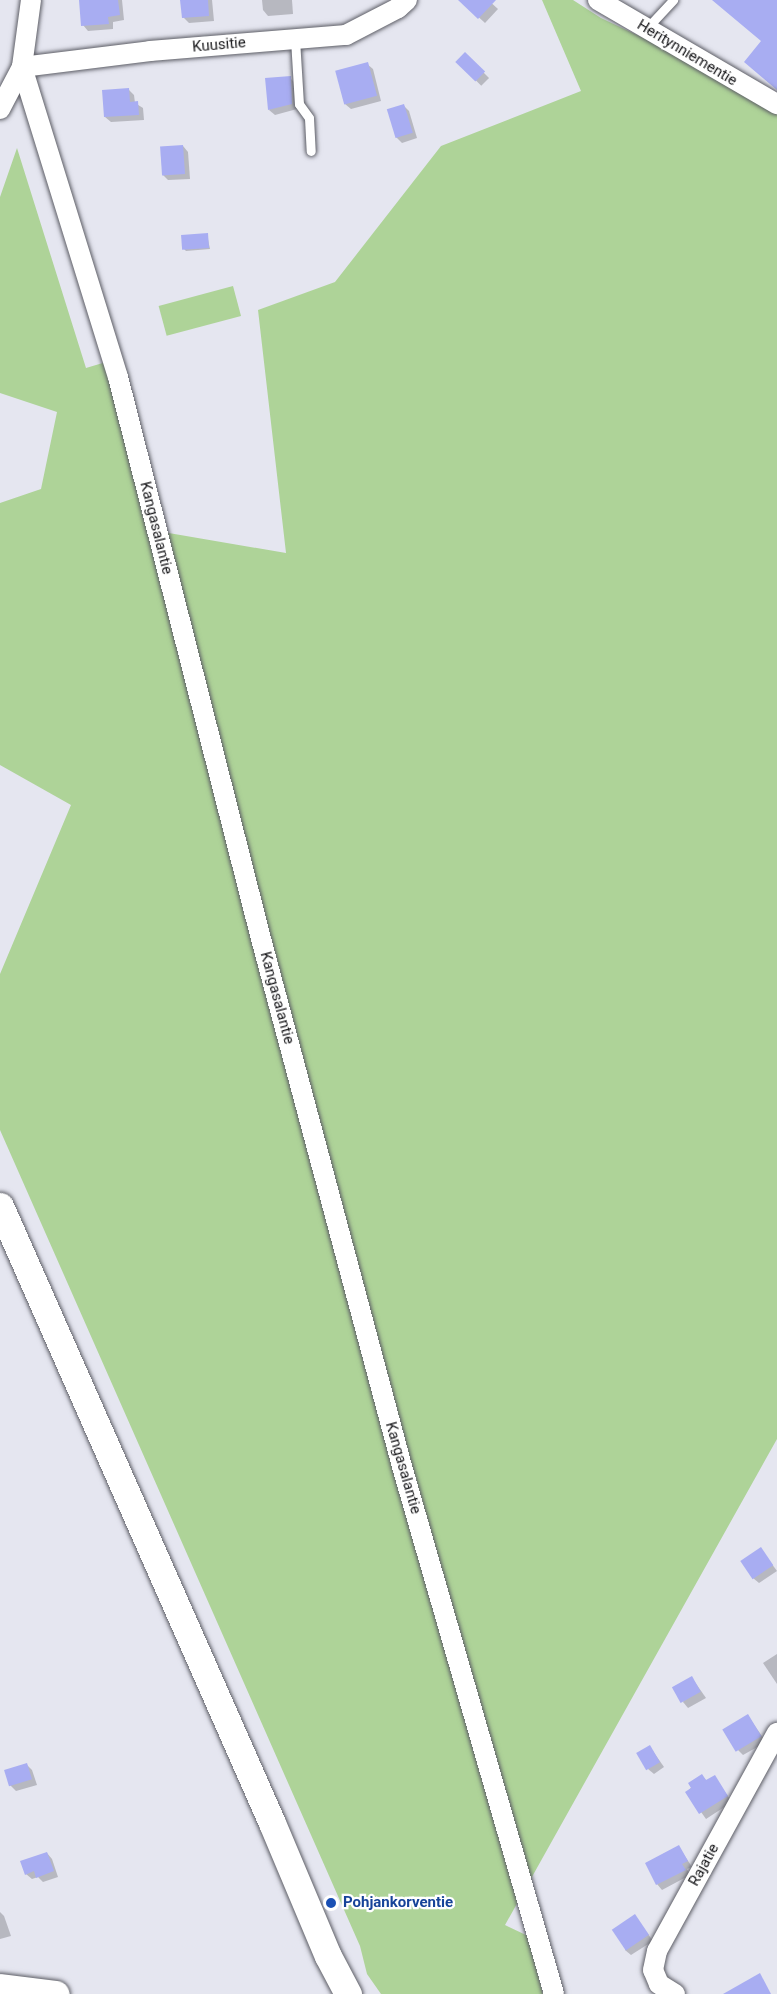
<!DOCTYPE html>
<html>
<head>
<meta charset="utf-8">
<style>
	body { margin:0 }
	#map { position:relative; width:777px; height:1994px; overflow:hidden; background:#e5e6f0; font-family:Roboto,sans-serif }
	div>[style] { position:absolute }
	.green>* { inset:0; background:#aed398; transform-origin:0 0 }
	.shadow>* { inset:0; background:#0003; transform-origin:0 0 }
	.building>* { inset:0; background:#a8adf2; transform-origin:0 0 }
	.roads { filter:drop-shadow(0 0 2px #5d5e66) drop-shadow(0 0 2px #5d5e66) }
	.lane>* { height:9px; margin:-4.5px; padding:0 4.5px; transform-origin:4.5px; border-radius:4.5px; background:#fff }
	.street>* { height:20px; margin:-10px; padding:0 10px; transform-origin:10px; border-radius:10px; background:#fff }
	.secondary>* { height:27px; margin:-13.5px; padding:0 13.5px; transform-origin:13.5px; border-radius:13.5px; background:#fff }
	.dots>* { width:16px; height:16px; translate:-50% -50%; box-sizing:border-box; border:3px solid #fff; border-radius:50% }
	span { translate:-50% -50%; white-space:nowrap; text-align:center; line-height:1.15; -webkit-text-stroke:4.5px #fff; paint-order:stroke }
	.street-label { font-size:15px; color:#17171a }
	.transit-label { font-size:15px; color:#164399; font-weight:700 }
	.left { translate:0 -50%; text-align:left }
</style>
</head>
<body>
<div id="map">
	<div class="green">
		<div style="clip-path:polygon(542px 0,573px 0,601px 18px,777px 101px,777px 1439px,505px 1925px,528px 1936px,543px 1994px,381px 1994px,367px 1974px,360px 1946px,0 1130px,0 974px,71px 805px,0 765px,0 503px,41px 489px,57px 412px,0 393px,0 197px,17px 148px,86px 368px,106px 362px,157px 531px,286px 553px,258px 310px,335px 282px,441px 146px,581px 91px)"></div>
		<div style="left:233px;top:286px;width:31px;height:77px;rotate:75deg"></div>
	</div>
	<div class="shadow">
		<div style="clip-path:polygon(80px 0,122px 0,124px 20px,113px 22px,113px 29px,88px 31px,83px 25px)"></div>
		<div style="clip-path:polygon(182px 0,212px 0,214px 21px,189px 23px,183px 17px)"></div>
		<div style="clip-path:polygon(262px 0,292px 0,293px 14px,268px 16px,263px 10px)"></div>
		<div style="clip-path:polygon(460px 0,488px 0,498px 9px,485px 23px)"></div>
		<div style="left:465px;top:54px;width:34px;height:11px;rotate:45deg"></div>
		<div style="clip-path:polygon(367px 64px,373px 69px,381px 101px,351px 109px,345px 104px)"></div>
		<div style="clip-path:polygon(290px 78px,295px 83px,297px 109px,275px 115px,269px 110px)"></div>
		<div style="clip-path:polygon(129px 90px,134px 95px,135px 103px,143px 108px,144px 120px,111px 122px,105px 117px)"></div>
		<div style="clip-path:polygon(404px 106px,409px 111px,417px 138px,402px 143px,396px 137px)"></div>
		<div style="clip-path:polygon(183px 146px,188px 152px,190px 179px,168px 180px,163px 175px)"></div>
		<div style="clip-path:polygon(207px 235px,210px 249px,186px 251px,183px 248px)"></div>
		<div style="clip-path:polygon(761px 1549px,777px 1571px,759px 1583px,753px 1578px)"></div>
		<div style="clip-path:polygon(777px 1654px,777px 1684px,763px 1663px)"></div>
		<div style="clip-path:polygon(692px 1678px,706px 1698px,688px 1708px,683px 1702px)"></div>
		<div style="clip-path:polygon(748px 1716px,766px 1742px,743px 1755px,738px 1750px)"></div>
		<div style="clip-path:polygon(650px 1747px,664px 1767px,654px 1774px,648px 1769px)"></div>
		<div style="clip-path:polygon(27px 1765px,32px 1770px,37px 1785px,16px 1791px,10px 1785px)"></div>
		<div style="clip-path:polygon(702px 1776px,707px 1781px,714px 1777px,732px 1802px,706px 1819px,687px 1792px)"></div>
		<div style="clip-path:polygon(679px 1847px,692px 1867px,687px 1869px,690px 1875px,662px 1890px,657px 1884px)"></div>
		<div style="clip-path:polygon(47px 1853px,52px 1859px,58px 1877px,43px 1882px,38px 1877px,32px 1879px,26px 1874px)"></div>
		<div style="clip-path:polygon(0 1912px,4px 1916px,11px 1936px,0 1939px)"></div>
		<div style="clip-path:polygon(635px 1916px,653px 1941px,631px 1955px,625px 1950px)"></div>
	</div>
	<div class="building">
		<div style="clip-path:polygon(79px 0,118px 0,120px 15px,108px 17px,109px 24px,81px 26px)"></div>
		<div style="clip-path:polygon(180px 0,208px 0,209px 16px,182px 18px)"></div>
		<div style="clip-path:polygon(458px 0,496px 0,478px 19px)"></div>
		<div style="clip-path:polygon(712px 0,777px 0,777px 90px,744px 62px,761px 41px)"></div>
		<div style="left:465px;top:52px;width:28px;height:14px;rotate:44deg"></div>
		<div style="left:368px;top:62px;width:35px;height:34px;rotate:75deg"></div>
		<div style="clip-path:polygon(291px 76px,292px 104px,268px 110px,265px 78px)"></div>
		<div style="clip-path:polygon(129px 88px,130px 102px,138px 101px,139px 115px,104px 117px,102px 90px)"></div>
		<div style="left:404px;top:104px;width:30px;height:18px;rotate:73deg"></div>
		<div style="left:183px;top:145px;width:29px;height:23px;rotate:86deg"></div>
		<div style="left:208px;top:233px;width:15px;height:27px;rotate:86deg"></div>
		<div style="left:761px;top:1547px;width:22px;height:25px;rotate:56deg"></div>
		<div style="left:692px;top:1676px;width:18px;height:23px;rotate:61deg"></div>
		<div style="left:748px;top:1714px;width:26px;height:30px;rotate:59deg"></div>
		<div style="left:650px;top:1745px;width:20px;height:16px;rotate:60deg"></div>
		<div style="left:27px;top:1763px;width:17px;height:24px;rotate:73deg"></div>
		<div style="clip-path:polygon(702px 1774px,706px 1780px,715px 1775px,728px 1796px,699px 1814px,685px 1792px,691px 1788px,688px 1783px)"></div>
		<div style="clip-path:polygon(679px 1845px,688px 1861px,682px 1864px,686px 1870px,656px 1885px,645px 1863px)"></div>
		<div style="clip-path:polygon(47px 1852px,54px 1871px,36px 1878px,34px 1871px,25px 1875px,20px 1861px)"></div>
		<div style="left:635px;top:1914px;width:25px;height:28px;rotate:56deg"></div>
		<div style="clip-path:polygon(760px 1973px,771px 1994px,723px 1994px)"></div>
	</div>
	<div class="roads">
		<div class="lane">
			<div style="left:646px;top:29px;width:40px;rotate:-47deg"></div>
			<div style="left:295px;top:39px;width:65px;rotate:86.5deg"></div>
			<div style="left:299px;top:104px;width:17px;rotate:54deg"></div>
			<div style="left:309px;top:118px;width:33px;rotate:87deg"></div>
		</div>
		<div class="street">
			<div style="left:31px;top:0;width:68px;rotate:97.7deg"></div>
			<div style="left:22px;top:67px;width:325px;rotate:72.8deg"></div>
			<div style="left:118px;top:377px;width:576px;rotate:75.72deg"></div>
			<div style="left:260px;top:935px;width:554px;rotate:75.04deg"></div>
			<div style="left:403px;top:1470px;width:545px;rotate:73.92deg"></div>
			<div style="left:598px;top:0;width:207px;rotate:30.2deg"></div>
			<div style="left:0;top:109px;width:47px;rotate:-62.4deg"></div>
			<div style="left:22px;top:67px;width:129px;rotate:-7.1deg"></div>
			<div style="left:150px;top:51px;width:197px;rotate:-4.7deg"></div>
			<div style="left:346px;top:35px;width:59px;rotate:-27.4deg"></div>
			<div style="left:398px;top:8px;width:12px;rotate:-42deg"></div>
			<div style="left:675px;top:1994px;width:19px;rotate:-148deg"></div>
			<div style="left:659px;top:1984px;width:15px;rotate:-113deg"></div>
			<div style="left:653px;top:1970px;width:19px;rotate:-78deg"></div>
			<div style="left:657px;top:1951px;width:249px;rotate:-61.2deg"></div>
		</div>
		<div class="secondary">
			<div style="left:0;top:1206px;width:674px;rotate:66.21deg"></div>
			<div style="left:272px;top:1823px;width:144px;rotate:67.2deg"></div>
			<div style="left:328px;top:1956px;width:43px;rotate:62.2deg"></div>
			<div style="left:0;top:1987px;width:56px;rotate:7.1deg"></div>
		</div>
	</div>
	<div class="dots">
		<div style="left:331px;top:1903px;background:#1a4fb4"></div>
	</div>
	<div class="street-label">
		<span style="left:219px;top:45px;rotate:-5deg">Kuusitie</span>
		<span style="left:687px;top:53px;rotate:31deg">Heritynniementie</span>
		<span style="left:156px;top:528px;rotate:76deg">Kangasalantie</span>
		<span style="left:277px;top:998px;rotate:75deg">Kangasalantie</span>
		<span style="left:403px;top:1468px;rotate:74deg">Kangasalantie</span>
		<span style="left:704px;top:1865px;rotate:-61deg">Rajatie</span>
	</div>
	<div class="transit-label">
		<span class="left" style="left:343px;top:1903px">Pohjankorventie</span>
	</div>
</div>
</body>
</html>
